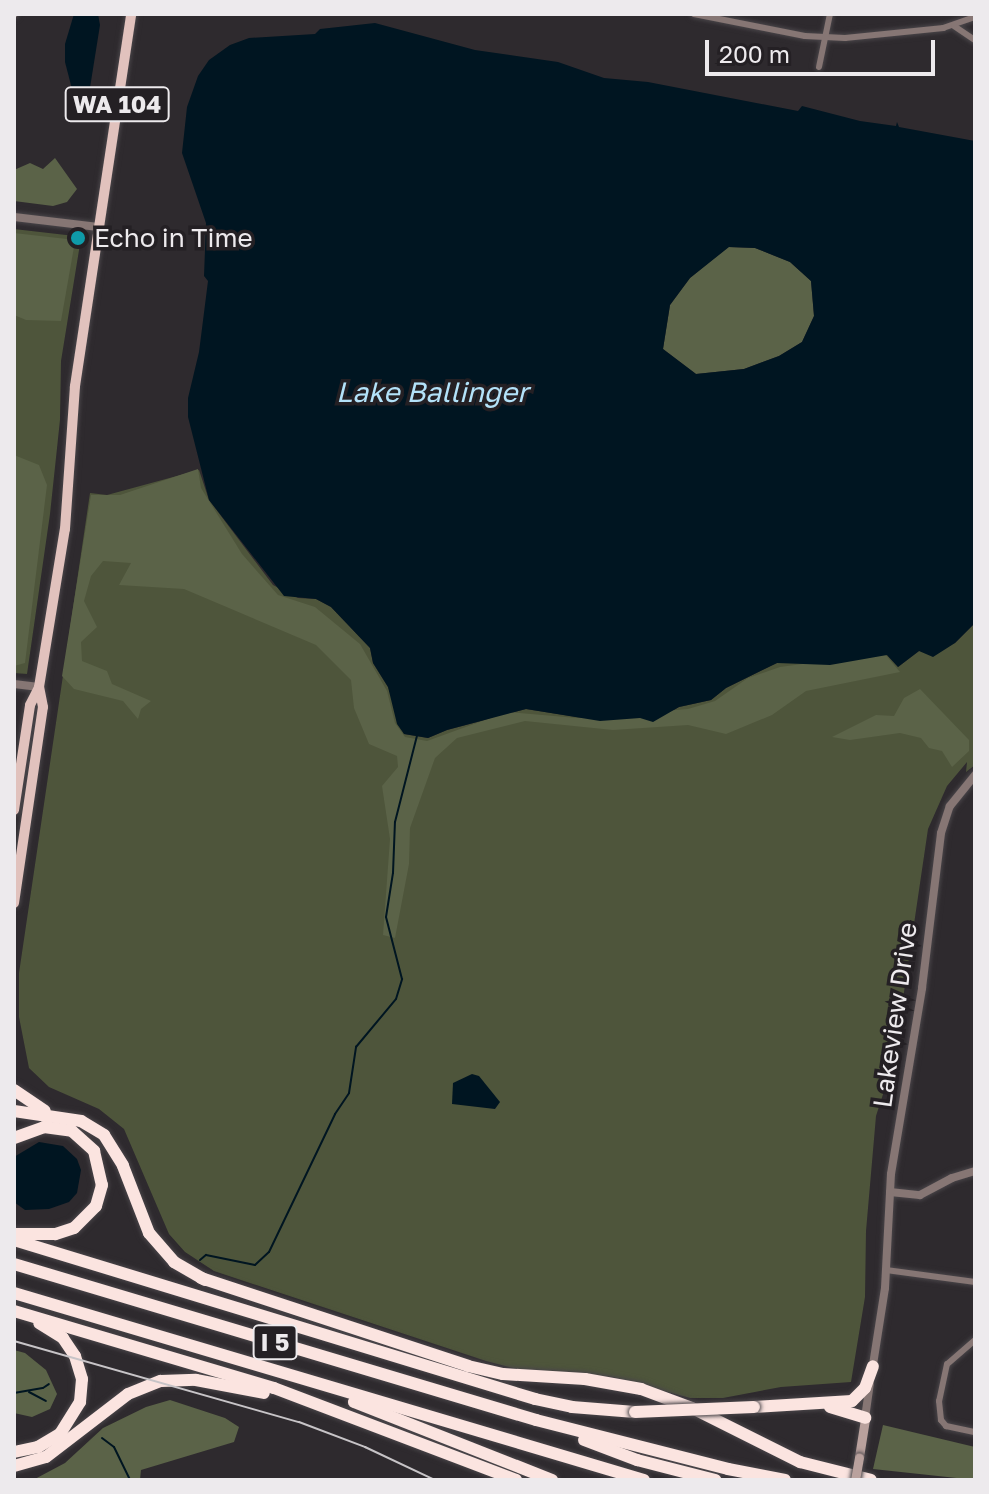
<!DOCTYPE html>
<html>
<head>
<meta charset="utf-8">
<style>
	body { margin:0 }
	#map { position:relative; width:989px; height:1494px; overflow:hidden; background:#2e2a2e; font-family:"Golos Text",sans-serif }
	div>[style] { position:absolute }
	.green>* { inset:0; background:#4e553b }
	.forest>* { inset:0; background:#5b6348 }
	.water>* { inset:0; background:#001521 }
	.stream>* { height:2px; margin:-1px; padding:0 1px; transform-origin:1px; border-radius:1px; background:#001521 }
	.roads { filter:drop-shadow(0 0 2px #494549) drop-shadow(0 0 2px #494549) }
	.minor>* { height:6px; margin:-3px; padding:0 3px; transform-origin:3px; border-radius:3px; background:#867674 }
	.tertiary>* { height:8px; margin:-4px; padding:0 4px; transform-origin:4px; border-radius:4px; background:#867674 }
	.secondary>* { height:9px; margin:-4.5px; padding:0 4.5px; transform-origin:4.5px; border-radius:4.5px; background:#b9a19d }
	.primary>* { height:10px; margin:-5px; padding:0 5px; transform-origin:5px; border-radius:5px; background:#e1c2bd }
	.motorway>* { height:12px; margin:-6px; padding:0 6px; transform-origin:6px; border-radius:6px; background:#fbe4e0 }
	.tram>* { height:2px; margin:-1px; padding:0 1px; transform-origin:1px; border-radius:1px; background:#c7c4c7 }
	.bridges { filter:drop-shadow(0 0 2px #494549) drop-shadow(0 0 2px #494549) }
	.secondary-bridge>* { height:9px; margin:-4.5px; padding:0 4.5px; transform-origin:4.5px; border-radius:4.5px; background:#b9a19d }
	.motorway-bridge>* { height:12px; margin:-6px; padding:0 6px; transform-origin:6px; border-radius:6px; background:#fbe4e0 }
	.dots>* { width:22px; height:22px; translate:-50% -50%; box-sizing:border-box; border:4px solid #242024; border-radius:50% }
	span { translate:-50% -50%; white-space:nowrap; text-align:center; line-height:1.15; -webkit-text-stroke:7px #242024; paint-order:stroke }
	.shield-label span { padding:2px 6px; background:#242024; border:2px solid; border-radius:6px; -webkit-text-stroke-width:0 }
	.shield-label { font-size:24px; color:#edeaed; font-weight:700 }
	.poi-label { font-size:26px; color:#edeaed }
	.left { translate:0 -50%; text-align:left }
	.street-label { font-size:26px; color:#edeaed }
	.water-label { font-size:28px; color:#b3e2f9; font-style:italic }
	.frame { position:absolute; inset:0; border:16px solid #edeaed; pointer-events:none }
	.scale { position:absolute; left:705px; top:40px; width:230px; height:36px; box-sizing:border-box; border:4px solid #edeaed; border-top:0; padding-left:10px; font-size:24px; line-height:28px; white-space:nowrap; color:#edeaed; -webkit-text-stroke:6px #242024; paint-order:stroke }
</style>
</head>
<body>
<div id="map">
	<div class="green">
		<div style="clip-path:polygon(14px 229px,75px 236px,80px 244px,61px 361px,60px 420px,50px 514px,27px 674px,14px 673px)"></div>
		<div style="clip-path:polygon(199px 470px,209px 500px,273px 585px,298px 598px,316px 599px,331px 607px,370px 648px,373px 663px,388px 687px,404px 734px,428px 738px,447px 730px,526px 709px,583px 718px,653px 722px,679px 707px,711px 700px,726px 688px,777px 663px,847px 663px,887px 655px,898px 667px,919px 651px,955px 643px,975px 623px,975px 765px,966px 772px,967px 762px,947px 786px,928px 829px,894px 1060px,876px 1116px,866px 1231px,865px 1297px,851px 1382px,781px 1387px,723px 1398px,690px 1398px,613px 1377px,517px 1369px,486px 1361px,214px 1271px,185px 1252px,169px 1234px,124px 1129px,99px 1109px,49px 1087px,29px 1068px,19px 1017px,19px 973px,90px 493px,107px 495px)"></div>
	</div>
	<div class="forest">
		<div style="clip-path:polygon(55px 158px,77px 189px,67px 202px,53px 206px,14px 201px,14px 170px,30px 163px,43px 169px)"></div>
		<div style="clip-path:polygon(14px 233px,67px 239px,74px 247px,61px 321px,26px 320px,14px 315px)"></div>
		<div style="clip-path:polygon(728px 247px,755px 248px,790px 262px,811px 281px,814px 316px,802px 342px,779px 356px,744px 369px,696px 374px,663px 349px,670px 305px,690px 278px)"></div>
		<div style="clip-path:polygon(14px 455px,39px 465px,47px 485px,25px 663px,14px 666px)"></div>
		<div style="clip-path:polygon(198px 469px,201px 488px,242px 554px,278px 595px,315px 607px,360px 644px,387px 691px,395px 723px,405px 737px,427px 741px,507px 712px,577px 718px,688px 709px,715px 701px,748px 678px,780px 667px,884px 653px,900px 672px,806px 691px,772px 715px,726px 734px,688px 725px,613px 730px,525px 721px,457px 738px,435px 758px,410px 828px,409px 864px,395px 938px,383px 935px,390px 839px,382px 786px,398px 767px,397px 756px,369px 744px,354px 708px,351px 680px,316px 645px,184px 589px,119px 585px,131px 563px,103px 561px,91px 576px,84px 601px,97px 627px,81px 642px,82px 661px,107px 671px,112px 684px,151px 701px,141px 709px,138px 719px,123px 701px,74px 689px,62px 676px,91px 495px,120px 495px)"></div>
		<div style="clip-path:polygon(920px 689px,969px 740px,969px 751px,952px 767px,942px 751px,929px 748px,921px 738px,900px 733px,850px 740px,832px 737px,876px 715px,894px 716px,904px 698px)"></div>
		<div style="clip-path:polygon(14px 1350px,25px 1353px,46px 1370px,57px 1394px,50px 1409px,32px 1417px,14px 1413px)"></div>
		<div style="clip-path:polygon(170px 1400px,225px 1418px,239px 1427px,234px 1442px,141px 1470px,140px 1480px,33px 1480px,65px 1463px,103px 1428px,146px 1407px)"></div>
		<div style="clip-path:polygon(883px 1425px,975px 1447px,975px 1480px,873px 1469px)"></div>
	</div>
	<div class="water">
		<div style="clip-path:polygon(74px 14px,98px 14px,100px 25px,85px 119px,80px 120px,65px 62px,65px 44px)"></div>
		<div style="clip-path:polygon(evenodd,375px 23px,475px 50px,558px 62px,604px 78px,648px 82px,798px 111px,802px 106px,860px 121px,896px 126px,897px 122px,899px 127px,975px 141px,975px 623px,955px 643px,933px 657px,919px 651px,898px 667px,887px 655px,830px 665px,777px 663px,726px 688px,711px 700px,679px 707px,653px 722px,640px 718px,600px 721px,526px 709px,447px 730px,428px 738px,404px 734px,397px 724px,388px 687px,373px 663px,370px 648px,331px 607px,316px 599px,284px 596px,209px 500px,188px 417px,188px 398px,199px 352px,208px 281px,204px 276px,206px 223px,182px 153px,187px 107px,198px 76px,209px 60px,230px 45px,249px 38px,315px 34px,320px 29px,375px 23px,729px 247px,755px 248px,790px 262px,811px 281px,814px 316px,802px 342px,779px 356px,744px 369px,696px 374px,663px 349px,670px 305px,690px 278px,729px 247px)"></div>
		<div style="clip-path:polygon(472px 1074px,479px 1076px,500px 1102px,495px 1109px,452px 1104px,453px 1083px)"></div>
		<div style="clip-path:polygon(39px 1142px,63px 1146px,77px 1159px,81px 1170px,77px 1193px,69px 1202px,49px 1209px,25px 1210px,14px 1202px,14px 1157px)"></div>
	</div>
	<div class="stream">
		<div style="left:200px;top:1260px;width:8px;rotate:-40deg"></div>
		<div style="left:206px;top:1255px;width:50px;rotate:11.5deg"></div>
		<div style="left:255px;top:1265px;width:19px;rotate:-43deg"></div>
		<div style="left:269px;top:1252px;width:153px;rotate:-64.4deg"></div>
		<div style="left:335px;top:1114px;width:25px;rotate:-56deg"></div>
		<div style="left:349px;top:1093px;width:47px;rotate:-81.3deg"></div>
		<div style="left:356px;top:1047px;width:62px;rotate:-50.2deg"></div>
		<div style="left:396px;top:999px;width:21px;rotate:-73deg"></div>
		<div style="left:402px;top:979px;width:64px;rotate:-104.5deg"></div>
		<div style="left:386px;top:917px;width:45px;rotate:-81deg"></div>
		<div style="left:393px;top:873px;width:51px;rotate:-87.8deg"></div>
		<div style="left:395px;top:822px;width:89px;rotate:-75.7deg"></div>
		<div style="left:29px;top:1392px;width:19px;rotate:28deg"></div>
		<div style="left:14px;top:1393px;width:29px;rotate:-10deg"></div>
		<div style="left:43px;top:1388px;width:7px;rotate:-34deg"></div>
		<div style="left:102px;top:1438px;width:15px;rotate:37deg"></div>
		<div style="left:114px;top:1447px;width:37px;rotate:64deg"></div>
	</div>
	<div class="roads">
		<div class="minor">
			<div style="left:694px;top:14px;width:113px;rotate:11.2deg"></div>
			<div style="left:805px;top:36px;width:40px;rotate:2.9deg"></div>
			<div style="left:845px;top:38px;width:99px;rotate:-5.8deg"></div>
			<div style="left:943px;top:28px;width:34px;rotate:-19deg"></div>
			<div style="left:14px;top:15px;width:1px;rotate:-45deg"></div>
			<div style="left:954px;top:26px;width:25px;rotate:34deg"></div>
			<div style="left:819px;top:67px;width:54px;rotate:-78.3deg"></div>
			<div style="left:886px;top:1270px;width:90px;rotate:7.7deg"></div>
			<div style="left:975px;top:1340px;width:37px;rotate:139deg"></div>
			<div style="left:947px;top:1364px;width:38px;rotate:102deg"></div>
			<div style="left:939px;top:1401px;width:19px;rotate:84deg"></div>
			<div style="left:941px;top:1420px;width:8px;rotate:50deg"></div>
			<div style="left:946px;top:1426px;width:30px;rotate:12deg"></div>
		</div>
		<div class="tertiary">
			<div style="left:14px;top:217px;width:85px;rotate:6.8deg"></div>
			<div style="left:14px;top:684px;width:25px;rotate:7deg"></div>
			<div style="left:890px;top:1192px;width:30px;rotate:6deg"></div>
			<div style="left:920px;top:1195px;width:36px;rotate:-28deg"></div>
			<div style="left:952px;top:1178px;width:24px;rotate:-17deg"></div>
			<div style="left:872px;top:1371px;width:84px;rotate:-81.1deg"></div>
			<div style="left:885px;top:1288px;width:114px;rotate:-87deg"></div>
			<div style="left:891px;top:1174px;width:189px;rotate:-80.5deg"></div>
			<div style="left:922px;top:988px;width:156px;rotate:-83deg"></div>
			<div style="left:941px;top:833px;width:28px;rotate:-72deg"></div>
			<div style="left:950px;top:806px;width:40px;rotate:-51deg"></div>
			<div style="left:865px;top:1418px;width:34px;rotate:-82deg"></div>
		</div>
		<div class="secondary">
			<div style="left:859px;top:1457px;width:39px;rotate:-81deg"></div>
		</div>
		<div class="primary">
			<div style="left:14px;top:810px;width:106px;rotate:-81.3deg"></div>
			<div style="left:30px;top:705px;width:20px;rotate:-63deg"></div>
			<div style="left:39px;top:687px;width:160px;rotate:-80.7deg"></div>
			<div style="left:65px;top:529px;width:143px;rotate:-86deg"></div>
			<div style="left:75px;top:386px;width:376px;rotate:-81.4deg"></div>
			<div style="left:14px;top:903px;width:198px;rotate:-81.6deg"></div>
			<div style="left:43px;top:707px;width:20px;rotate:-101deg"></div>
		</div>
		<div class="motorway">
			<div style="left:14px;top:1090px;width:37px;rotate:34deg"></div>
			<div style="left:14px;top:1111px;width:68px;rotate:8.5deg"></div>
			<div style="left:81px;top:1121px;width:27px;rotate:31deg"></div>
			<div style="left:104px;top:1135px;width:36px;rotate:58deg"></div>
			<div style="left:123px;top:1166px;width:72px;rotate:68.8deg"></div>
			<div style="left:149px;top:1233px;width:38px;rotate:49deg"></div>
			<div style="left:174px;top:1262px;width:36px;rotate:30deg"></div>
			<div style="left:14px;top:1138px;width:32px;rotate:-20deg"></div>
			<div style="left:44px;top:1127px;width:28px;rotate:8deg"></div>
			<div style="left:72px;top:1131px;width:30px;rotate:42deg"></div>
			<div style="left:94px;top:1151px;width:35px;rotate:77deg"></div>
			<div style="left:102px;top:1185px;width:22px;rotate:106deg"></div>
			<div style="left:96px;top:1206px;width:31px;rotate:135deg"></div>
			<div style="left:74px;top:1228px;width:20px;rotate:162deg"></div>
			<div style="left:55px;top:1234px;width:41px;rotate:180deg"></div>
			<div style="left:14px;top:1240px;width:545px;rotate:16.97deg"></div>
			<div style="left:535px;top:1399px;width:38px;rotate:12deg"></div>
			<div style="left:572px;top:1407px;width:63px;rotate:4.5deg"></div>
			<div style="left:14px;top:1264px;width:545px;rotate:16.64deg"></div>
			<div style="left:536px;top:1420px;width:198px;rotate:14.3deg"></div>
			<div style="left:728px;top:1469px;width:58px;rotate:10.9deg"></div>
			<div style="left:201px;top:1278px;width:281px;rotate:18.2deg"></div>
			<div style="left:468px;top:1366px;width:36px;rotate:13deg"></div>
			<div style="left:503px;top:1374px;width:82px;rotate:3.5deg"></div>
			<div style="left:585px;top:1379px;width:57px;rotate:10.1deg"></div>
			<div style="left:641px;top:1389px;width:54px;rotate:20.4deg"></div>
			<div style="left:692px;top:1408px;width:121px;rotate:26.6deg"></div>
			<div style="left:800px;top:1462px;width:73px;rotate:14.2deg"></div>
			<div style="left:14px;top:1293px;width:657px;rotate:16.53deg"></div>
			<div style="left:14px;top:1311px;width:271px;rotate:16.5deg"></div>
			<div style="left:274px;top:1388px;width:259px;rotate:20.8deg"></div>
			<div style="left:354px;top:1402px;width:213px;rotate:21.5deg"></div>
			<div style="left:754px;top:1407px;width:98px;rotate:-3.5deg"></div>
			<div style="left:852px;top:1401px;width:18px;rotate:-45deg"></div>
			<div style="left:865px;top:1388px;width:23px;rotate:-70deg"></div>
			<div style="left:830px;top:1407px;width:37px;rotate:17deg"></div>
			<div style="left:584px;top:1440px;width:57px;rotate:20.7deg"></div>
			<div style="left:637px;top:1460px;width:81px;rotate:14.4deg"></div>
			<div style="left:14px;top:1452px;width:25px;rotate:-12deg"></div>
			<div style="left:38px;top:1447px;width:26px;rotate:-31deg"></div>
			<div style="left:60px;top:1434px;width:38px;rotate:-58deg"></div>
			<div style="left:80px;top:1402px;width:23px;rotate:-85deg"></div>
			<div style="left:82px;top:1379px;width:24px;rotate:-107deg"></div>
			<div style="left:75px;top:1356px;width:22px;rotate:-124deg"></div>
			<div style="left:63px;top:1338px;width:28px;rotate:-148deg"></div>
			<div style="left:14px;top:1466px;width:33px;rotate:-16deg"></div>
			<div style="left:46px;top:1457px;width:103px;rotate:-37.5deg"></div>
			<div style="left:128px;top:1394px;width:35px;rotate:-22deg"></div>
			<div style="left:161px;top:1381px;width:35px;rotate:-2deg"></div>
			<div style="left:196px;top:1380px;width:69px;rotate:10.8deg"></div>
		</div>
	</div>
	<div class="tram">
		<div style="left:14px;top:1341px;width:296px;rotate:15.9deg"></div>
		<div style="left:299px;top:1422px;width:71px;rotate:20.7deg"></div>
		<div style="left:365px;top:1447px;width:77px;rotate:25.2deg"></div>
	</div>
	<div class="bridges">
		<div class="secondary-bridge">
			<div style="left:855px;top:1480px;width:23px;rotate:-80deg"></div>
		</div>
		<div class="motorway-bridge">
			<div style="left:635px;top:1412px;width:119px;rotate:-2.4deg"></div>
		</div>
	</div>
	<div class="dots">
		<div style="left:78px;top:238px;background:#0f9aa8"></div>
	</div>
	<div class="shield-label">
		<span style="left:117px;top:104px">WA 104</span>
		<span style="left:275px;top:1342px">I 5</span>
	</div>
	<div class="poi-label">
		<span class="left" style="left:94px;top:238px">Echo in Time</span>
	</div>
	<div class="street-label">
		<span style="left:895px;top:1015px;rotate:-82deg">Lakeview Drive</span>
	</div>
	<div class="water-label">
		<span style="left:432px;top:392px">Lake Ballinger</span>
	</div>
	<div class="frame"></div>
	<div class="scale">200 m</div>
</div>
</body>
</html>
